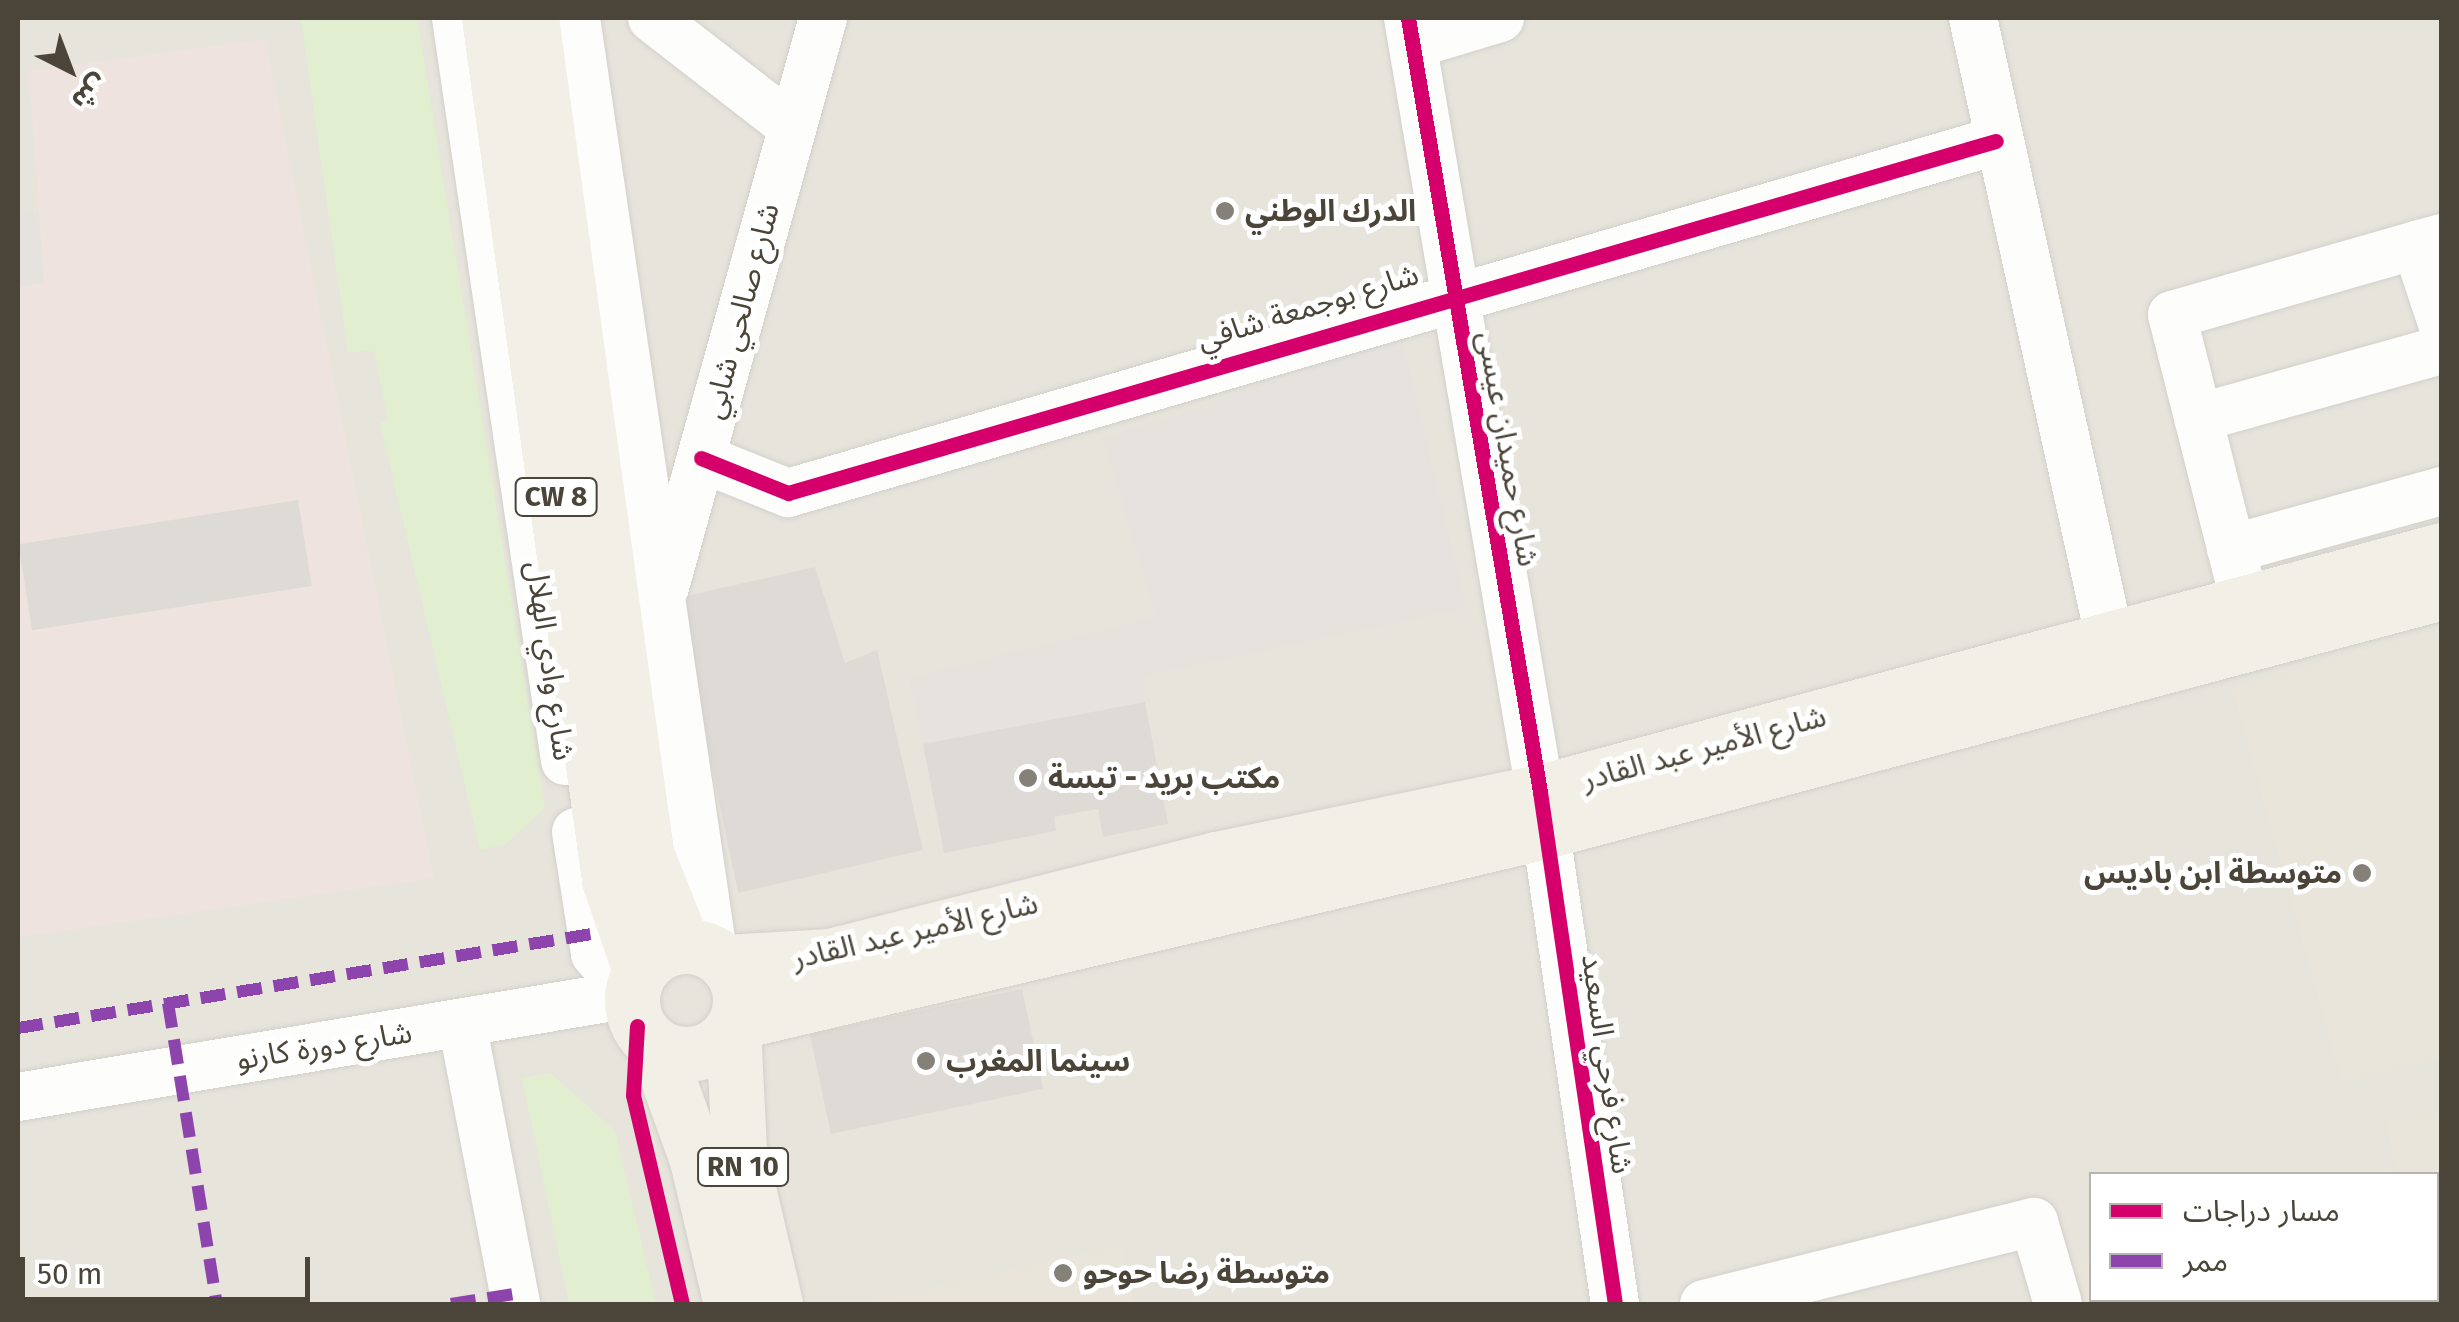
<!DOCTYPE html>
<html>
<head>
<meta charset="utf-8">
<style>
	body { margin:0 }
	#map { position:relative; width:2459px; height:1322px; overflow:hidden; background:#f4f2ee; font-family:"Fira Sans","Noto Sans Arabic",sans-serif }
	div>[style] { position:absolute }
	.residential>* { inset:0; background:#e7e4dc }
	.education>* { inset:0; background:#eae5da }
	.medical>* { inset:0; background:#eee3df }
	.green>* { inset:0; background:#e1eecf }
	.parking>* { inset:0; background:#e6e3df }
	.building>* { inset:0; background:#dedbd6; transform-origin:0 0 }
	.roads { filter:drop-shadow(0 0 2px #d2d0cb) drop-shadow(0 0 2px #d2d0cb) }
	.minor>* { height:48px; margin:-24px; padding:0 24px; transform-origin:24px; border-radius:24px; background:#fdfdfc }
	.major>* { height:55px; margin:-27.5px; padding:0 27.5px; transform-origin:27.5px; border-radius:27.5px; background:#f2efe6 }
	.major>.ring { margin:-27.5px; padding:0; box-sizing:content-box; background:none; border:55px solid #f2efe6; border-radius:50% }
	.quiet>* { height:12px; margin-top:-6px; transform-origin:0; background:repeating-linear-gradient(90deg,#8e44ad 0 25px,transparent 0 37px) }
	.cycleway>* { height:15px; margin:-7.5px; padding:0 7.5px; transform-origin:7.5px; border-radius:7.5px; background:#d6006c }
	.dots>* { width:28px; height:28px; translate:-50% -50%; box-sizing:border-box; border:5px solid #fff; border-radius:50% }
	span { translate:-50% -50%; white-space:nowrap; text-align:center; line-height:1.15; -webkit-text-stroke:10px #fff; paint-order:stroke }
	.shield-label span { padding:2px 8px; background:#fff; border:2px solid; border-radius:8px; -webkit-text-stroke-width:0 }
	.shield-label { font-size:28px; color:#4b4439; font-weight:700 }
	.poi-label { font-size:30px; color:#4b4439; font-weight:700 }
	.left { translate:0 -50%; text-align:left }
	.right { translate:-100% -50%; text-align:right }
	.street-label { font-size:30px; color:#4b4439 }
	.frame { position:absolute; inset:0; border:20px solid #4b4439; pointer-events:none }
	.legend { position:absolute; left:2089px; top:1172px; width:350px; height:130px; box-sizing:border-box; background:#fff; border:2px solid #b7b4b0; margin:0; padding:12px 18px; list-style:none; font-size:30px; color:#4b4439 }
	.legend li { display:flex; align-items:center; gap:20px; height:50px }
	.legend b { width:50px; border:2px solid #b7b4b0 }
	.north { position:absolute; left:20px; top:20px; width:100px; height:100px; -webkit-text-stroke:8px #fff; paint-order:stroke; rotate:138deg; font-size:28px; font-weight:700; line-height:40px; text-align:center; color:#4b4439 }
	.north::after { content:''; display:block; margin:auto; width:35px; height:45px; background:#4b4439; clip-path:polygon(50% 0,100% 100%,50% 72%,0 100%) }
	.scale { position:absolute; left:20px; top:1257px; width:290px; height:45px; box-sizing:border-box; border:5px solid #4b4439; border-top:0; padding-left:12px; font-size:30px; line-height:35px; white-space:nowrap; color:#4b4439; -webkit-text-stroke:8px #fff; paint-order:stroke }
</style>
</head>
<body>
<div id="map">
	<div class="residential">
		<div style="clip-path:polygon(evenodd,18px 18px,2441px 18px,2441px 1304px,18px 1304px,18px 18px,2092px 1174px,2436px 1174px,2436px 1300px,2092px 1300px,2092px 1174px)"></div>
	</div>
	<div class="education">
		<div style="clip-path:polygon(2441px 628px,2441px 1058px,2342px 1083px,2232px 688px)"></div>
		<div style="clip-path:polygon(2441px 1111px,2441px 1304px,2080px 1304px,2068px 1263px,2091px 1256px,2092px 1300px,2436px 1300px,2436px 1174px,2373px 1174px,2396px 1167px,2386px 1123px)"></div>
		<div style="clip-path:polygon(1122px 1245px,1133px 1304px,876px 1304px,875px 1301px)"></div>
	</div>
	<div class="medical">
		<div style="clip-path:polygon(265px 39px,434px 878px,18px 937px,18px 287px,44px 282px,29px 71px)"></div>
	</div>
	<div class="green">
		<div style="clip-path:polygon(301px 18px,417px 18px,545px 808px,505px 845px,480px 850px,380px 423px,388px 420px,374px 350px,348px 353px)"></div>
		<div style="clip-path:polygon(551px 1073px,615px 1131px,656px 1304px,569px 1304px,522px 1078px)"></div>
	</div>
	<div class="parking">
		<div style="clip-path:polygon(38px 210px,44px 283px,18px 287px,18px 213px)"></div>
		<div style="clip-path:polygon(1402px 339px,1466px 608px,1143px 676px,1145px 702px,923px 744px,909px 678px,1156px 617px,1103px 438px)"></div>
	</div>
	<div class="building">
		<div style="left:298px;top:500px;width:87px;height:283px;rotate:81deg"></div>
		<div style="clip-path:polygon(815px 567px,845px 663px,877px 650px,923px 850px,738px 893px,677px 598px)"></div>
		<div style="clip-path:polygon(1145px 702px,1168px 824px,1103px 837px,1098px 809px,1054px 817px,1056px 831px,944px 853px,923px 744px)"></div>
		<div style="left:1022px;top:989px;width:102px;height:217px;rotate:78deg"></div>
	</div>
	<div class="roads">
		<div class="minor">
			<div style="left:456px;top:18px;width:751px;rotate:81.65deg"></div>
			<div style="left:576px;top:18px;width:945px;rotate:81.66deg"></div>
			<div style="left:652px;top:18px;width:176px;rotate:37.8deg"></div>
			<div style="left:1408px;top:18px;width:785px;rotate:80.32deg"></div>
			<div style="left:1540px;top:792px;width:517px;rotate:81.67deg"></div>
			<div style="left:1973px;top:18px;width:637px;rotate:77.58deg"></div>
			<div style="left:1414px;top:44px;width:90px;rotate:-16.8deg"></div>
			<div style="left:2442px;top:238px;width:27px;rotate:165deg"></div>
			<div style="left:2416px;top:245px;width:82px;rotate:71.6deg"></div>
			<div style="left:2198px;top:418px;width:253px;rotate:-15.6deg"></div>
			<div style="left:701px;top:458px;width:94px;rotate:21.9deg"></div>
			<div style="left:788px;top:493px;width:1258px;rotate:-16.25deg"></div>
			<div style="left:2231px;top:549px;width:219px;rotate:-15.4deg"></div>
			<div style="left:665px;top:587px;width:591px;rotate:-74.48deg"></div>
			<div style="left:2245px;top:603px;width:297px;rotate:-104.2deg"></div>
			<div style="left:2172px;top:315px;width:254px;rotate:-16deg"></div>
			<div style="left:576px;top:832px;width:123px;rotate:81.1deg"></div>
			<div style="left:595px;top:954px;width:54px;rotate:48deg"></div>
			<div style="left:462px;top:1023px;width:286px;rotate:79.1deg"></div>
			<div style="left:18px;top:1097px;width:622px;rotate:-9.54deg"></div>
			<div style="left:1704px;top:1304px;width:340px;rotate:-14deg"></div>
			<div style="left:2034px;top:1222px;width:85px;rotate:73.7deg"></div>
		</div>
		<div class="major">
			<div style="left:489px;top:18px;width:870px;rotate:82.07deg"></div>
			<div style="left:609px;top:880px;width:96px;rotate:71.2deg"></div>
			<div style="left:531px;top:18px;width:843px;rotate:82.16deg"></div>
			<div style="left:646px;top:853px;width:100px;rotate:68.3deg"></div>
			<div class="ring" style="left:632px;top:946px;width:53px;height:53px"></div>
			<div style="left:725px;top:962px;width:105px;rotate:-3.3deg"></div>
			<div style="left:830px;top:956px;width:398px;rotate:-14.1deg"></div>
			<div style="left:1216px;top:859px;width:331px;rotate:-11.7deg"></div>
			<div style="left:1540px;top:792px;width:934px;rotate:-15.02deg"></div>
			<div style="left:736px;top:1022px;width:831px;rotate:-13.28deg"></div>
			<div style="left:1545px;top:831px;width:928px;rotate:-14.92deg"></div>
			<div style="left:733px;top:1027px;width:123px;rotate:87.2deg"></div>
			<div style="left:739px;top:1150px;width:158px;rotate:76.8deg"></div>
			<div style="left:656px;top:1046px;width:121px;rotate:70.2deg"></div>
			<div style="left:697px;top:1160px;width:148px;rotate:76.7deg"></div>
		</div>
	</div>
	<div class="quiet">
		<div style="left:168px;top:1003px;width:305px;rotate:80.8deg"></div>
		<div style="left:18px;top:1028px;width:582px;rotate:-9.3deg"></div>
		<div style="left:451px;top:1304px;width:64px;rotate:-9deg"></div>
	</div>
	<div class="cycleway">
		<div style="left:1408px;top:18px;width:785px;rotate:80.32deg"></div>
		<div style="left:1540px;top:792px;width:517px;rotate:81.67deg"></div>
		<div style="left:701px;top:458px;width:94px;rotate:21.9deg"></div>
		<div style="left:788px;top:493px;width:1258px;rotate:-16.25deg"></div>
		<div style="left:637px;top:1026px;width:69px;rotate:93.3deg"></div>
		<div style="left:633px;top:1095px;width:215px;rotate:76.8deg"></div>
	</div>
	<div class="dots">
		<div style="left:1225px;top:211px;background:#868178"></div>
		<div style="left:1028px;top:778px;background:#868178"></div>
		<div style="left:2362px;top:873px;background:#868178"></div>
		<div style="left:926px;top:1061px;background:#868178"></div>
		<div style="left:1063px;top:1273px;background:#868178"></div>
	</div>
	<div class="shield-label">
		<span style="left:556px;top:497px">CW 8</span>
		<span style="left:743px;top:1167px">RN 10</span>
	</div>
	<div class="poi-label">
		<span class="left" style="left:1245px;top:211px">الدرك الوطني</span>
		<span class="left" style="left:1048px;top:778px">مكتب بريد - تبسة</span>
		<span class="right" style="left:2342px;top:873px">متوسطة ابن باديس</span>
		<span class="left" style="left:946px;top:1061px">سينما المغرب</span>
		<span class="left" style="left:1083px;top:1273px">متوسطة رضا حوحو</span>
	</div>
	<div class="street-label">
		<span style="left:1308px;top:307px;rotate:-17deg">شارع بوجمعة شافي</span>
		<span style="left:741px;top:311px;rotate:-75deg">شارع صالحي شابي</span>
		<span style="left:1508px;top:449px;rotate:80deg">شارع حميدان عيسى</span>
		<span style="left:550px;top:661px;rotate:82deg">شارع وادي الهلال</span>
		<span style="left:1704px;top:748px;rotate:-15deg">شارع الأمير عبد القادر</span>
		<span style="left:915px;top:931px;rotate:-13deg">شارع الأمير عبد القادر</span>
		<span style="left:324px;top:1046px;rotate:-9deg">شارع دورة كارنو</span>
		<span style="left:1607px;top:1064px;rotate:82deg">شارع فرحي السعيد</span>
	</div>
	<div class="frame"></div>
	<ul class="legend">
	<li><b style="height:12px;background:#d6006c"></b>مسار دراجات</li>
	<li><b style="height:12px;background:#8e44ad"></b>ممر</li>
	</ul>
	<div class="north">ش</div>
	<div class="scale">50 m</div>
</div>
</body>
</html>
